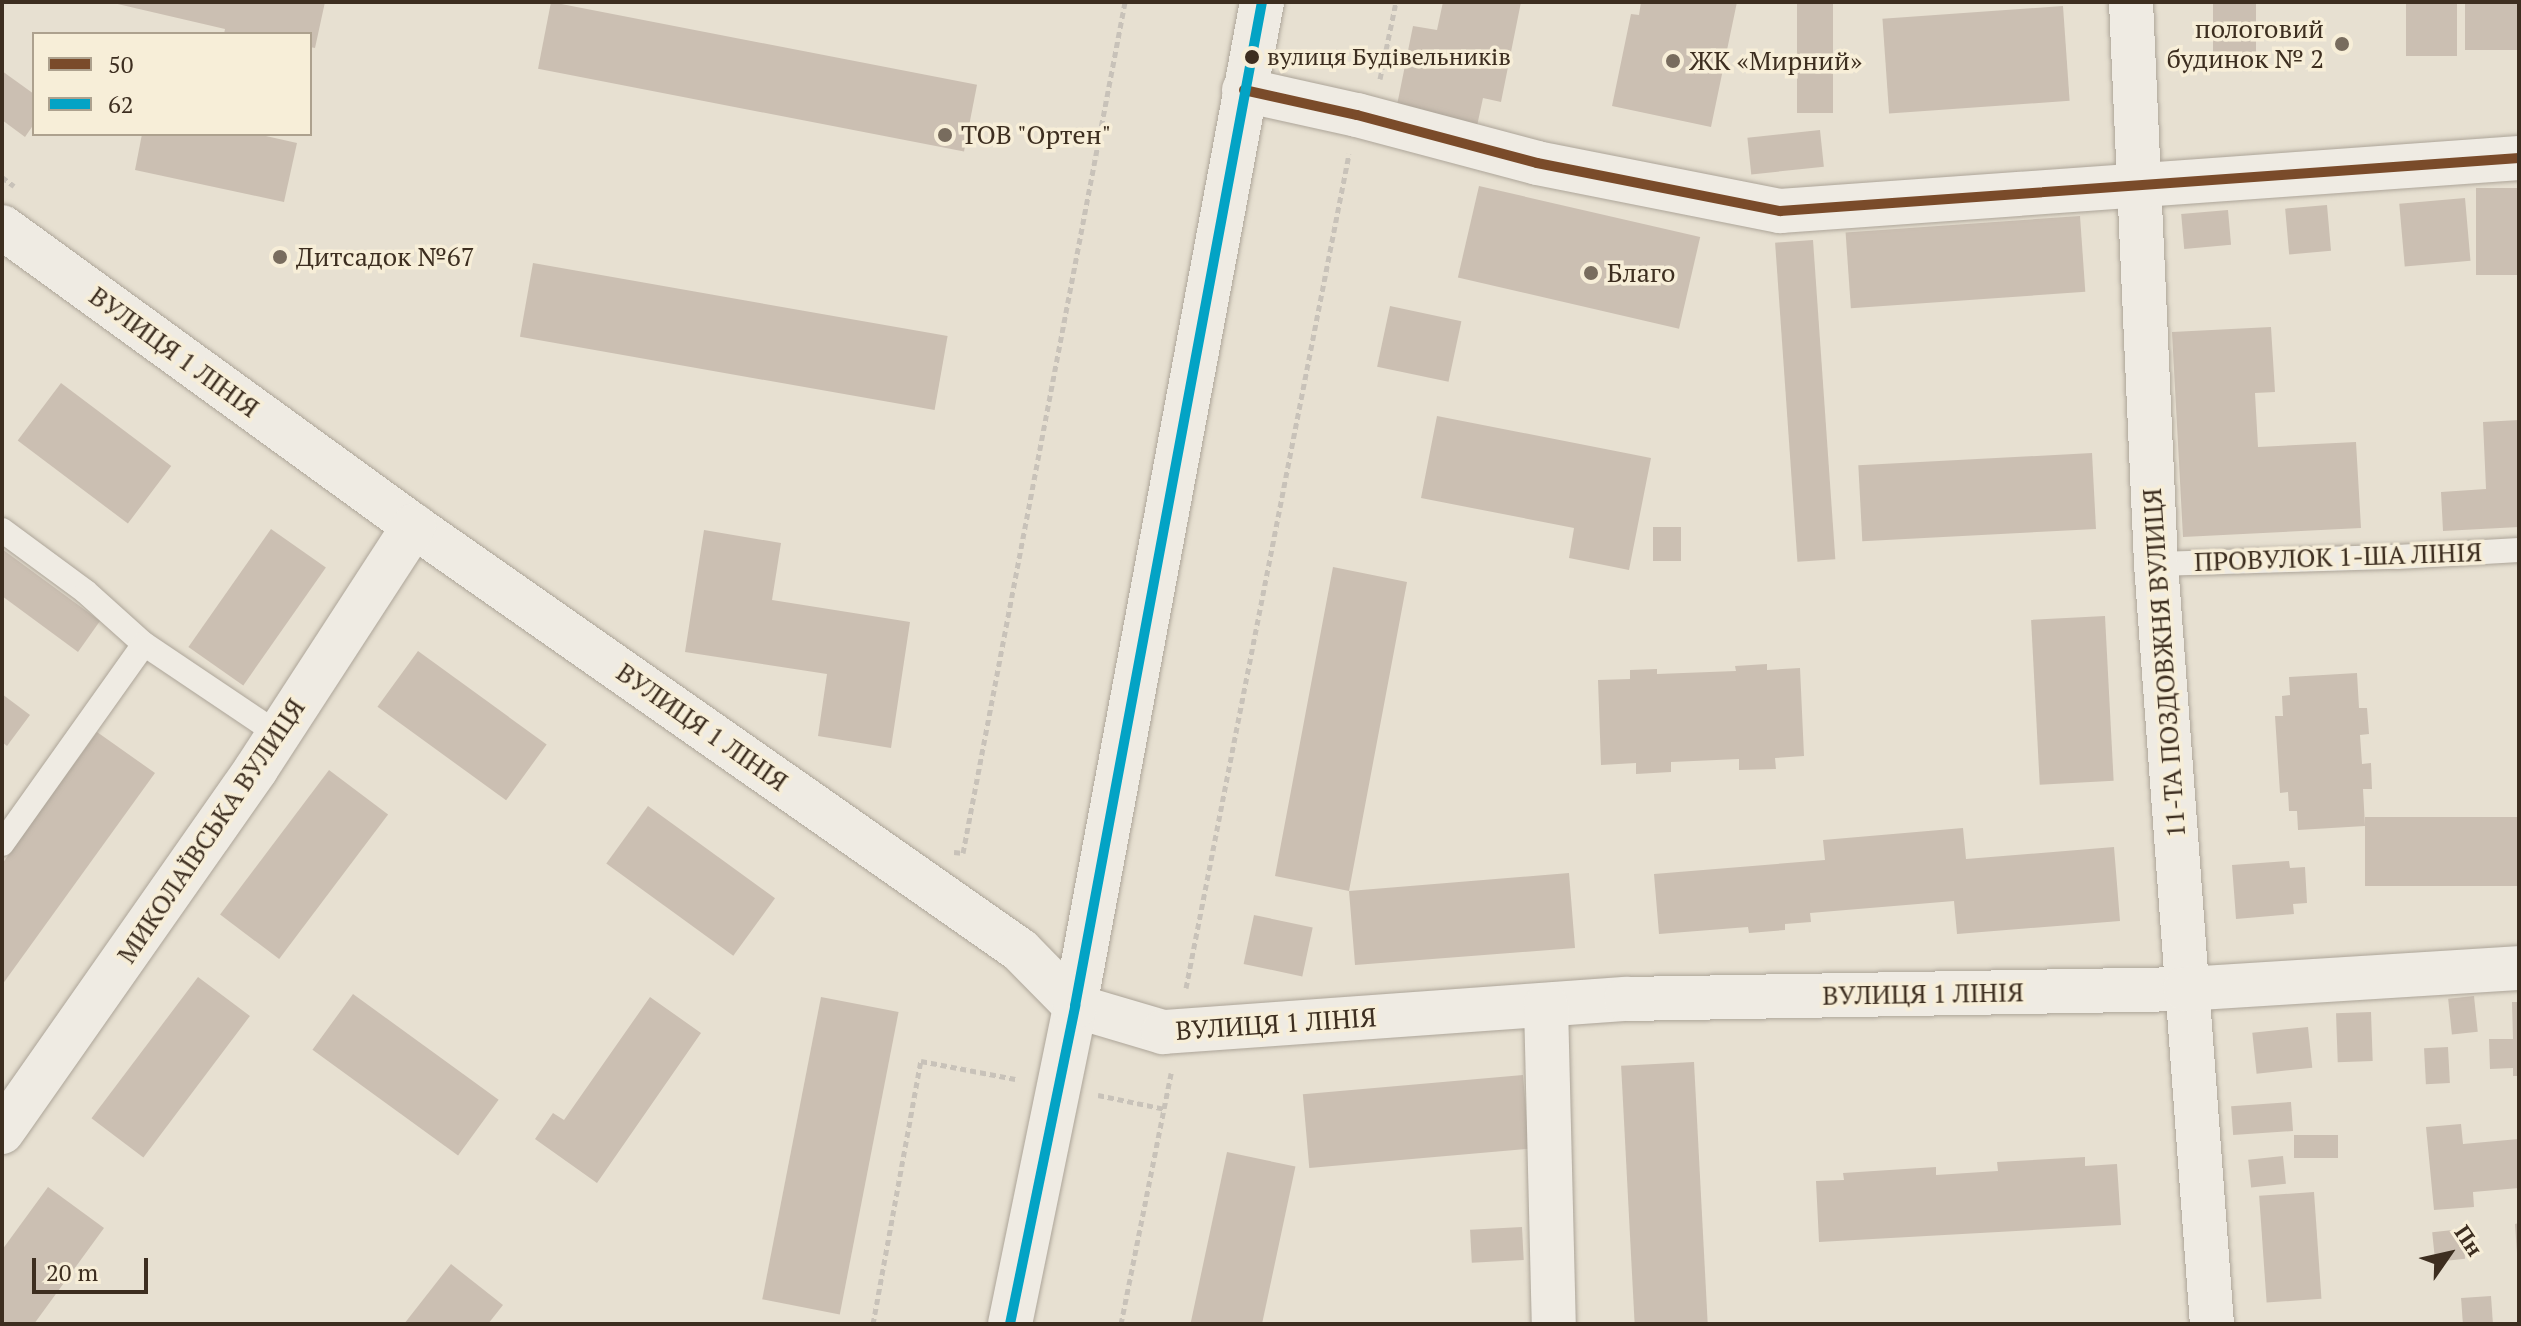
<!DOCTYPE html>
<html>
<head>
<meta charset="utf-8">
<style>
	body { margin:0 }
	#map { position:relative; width:2521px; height:1326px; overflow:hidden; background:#e7e0d1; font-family:"PT Serif",serif }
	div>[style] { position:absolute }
	.building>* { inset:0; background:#cbbfb2; transform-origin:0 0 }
	.path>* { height:5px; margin-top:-2.5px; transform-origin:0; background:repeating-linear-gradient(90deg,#c8c2b9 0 6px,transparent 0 10px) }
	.roads { filter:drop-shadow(0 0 2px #ada599) drop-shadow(0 0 2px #ada599) }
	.service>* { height:24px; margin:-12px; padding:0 12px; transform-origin:12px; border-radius:12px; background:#efebe3 }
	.minor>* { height:44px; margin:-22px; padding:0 22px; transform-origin:22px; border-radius:22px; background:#efebe3 }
	.secondary>* { height:44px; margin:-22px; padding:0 22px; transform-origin:22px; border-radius:22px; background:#efebe3 }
	.bus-1>* { height:10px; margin:-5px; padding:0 5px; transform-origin:5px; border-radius:5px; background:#7a4b2a }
	.bus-2>* { height:10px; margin:-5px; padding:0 5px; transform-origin:5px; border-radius:5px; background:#03a3c5 }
	.dots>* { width:22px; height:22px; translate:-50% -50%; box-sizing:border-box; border:4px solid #f7eed8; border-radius:50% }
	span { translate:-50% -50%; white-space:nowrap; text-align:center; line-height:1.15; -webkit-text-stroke:7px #f7eed8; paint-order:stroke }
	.bus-label { font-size:24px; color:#3d2e20 }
	.left { translate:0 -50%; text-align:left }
	.poi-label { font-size:26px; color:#3d2e20 }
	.right { translate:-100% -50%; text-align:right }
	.street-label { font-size:26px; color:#3d2e20 }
	.frame { position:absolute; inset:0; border:4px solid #3d2e20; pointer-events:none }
	.legend { position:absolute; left:32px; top:32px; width:280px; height:104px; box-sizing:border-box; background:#f7eed8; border:2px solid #ada18e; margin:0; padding:10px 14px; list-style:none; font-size:24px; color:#3d2e20 }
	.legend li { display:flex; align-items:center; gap:16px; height:40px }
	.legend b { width:40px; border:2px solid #ada18e }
	.north { position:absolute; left:2409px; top:1214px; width:80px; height:80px; -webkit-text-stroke:6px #f7eed8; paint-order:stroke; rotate:56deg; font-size:22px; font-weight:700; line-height:32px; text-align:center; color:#3d2e20 }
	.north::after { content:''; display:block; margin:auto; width:28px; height:36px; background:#3d2e20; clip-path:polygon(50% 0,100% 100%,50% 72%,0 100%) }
	.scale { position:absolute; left:32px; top:1258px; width:116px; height:36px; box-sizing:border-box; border:4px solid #3d2e20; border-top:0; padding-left:10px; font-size:24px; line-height:28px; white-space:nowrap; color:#3d2e20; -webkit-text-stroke:6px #f7eed8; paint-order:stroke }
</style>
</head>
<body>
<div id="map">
	<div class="building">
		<div style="clip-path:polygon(109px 2px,325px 2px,315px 48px,310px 47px,310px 34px,224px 34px,225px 29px)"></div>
		<div style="left:551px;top:2px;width:434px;height:68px;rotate:11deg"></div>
		<div style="clip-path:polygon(1443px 2px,1521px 2px,1501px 102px,1483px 98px,1477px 126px,1396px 110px,1413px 26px,1437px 30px)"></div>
		<div style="clip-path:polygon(1641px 2px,1737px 2px,1711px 127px,1612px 106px,1631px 14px,1639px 15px)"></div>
		<div style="left:1797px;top:2px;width:36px;height:111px"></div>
		<div style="left:2213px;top:2px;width:43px;height:67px"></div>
		<div style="left:2406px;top:2px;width:51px;height:54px"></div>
		<div style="left:2465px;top:2px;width:54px;height:48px"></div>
		<div style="left:2063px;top:6px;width:95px;height:181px;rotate:86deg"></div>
		<div style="clip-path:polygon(2px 71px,34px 94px,34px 124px,25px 137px,2px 120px)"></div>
		<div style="left:1820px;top:130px;width:37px;height:73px;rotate:84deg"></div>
		<div style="clip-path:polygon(142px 134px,257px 134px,297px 143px,284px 202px,135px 170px)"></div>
		<div style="left:1479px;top:186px;width:227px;height:94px;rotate:13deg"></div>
		<div style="left:2519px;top:188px;width:87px;height:43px;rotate:90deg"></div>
		<div style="left:2465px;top:198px;width:63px;height:66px;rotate:85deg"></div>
		<div style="left:2327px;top:205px;width:46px;height:42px;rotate:85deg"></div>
		<div style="left:2228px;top:210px;width:35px;height:47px;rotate:85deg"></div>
		<div style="left:2080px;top:216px;width:76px;height:235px;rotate:86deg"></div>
		<div style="left:1813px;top:240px;width:320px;height:38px;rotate:86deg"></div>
		<div style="left:533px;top:263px;width:421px;height:75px;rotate:10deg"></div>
		<div style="left:1390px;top:306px;width:73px;height:62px;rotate:12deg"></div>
		<div style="clip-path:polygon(2271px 327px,2275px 392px,2255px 393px,2258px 447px,2356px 442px,2361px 528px,2183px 537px,2172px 332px)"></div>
		<div style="left:61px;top:383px;width:138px;height:72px;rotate:37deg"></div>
		<div style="clip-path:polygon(1437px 416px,1651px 458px,1629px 570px,1569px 558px,1574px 528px,1421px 498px)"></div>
		<div style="clip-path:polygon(2519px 420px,2519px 527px,2443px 531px,2441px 492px,2486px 489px,2483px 422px)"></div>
		<div style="left:2092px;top:453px;width:76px;height:234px;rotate:87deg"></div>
		<div style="left:1653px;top:527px;width:28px;height:34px"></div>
		<div style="left:271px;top:529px;width:67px;height:144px;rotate:35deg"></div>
		<div style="clip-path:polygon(704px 530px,781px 543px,772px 600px,910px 622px,891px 748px,818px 736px,827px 674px,685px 652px)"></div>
		<div style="clip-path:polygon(2px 549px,100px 621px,78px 652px,2px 596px)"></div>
		<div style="clip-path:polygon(1333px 567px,1407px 582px,1349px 891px,1569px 873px,1575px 948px,1355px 965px,1349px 891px,1275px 876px)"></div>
		<div style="left:2105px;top:616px;width:165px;height:74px;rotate:87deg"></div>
		<div style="left:418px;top:651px;width:159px;height:69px;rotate:36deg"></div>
		<div style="clip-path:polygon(1767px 664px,1767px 670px,1800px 668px,1804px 756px,1775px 758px,1776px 769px,1739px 770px,1739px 759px,1671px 762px,1671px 772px,1636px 774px,1636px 763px,1601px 765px,1598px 680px,1630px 679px,1630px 670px,1657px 669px,1657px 674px,1736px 671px,1735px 666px)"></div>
		<div style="clip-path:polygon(2357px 673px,2359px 708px,2367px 708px,2369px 734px,2360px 735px,2362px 764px,2371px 763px,2372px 789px,2363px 789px,2365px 826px,2298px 830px,2297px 811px,2289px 811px,2288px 792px,2280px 793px,2275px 716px,2283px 716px,2282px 696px,2290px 695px,2289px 677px)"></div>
		<div style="clip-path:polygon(2px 694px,30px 715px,7px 746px,2px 742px)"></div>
		<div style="clip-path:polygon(97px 732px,155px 773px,2px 985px,2px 864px)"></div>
		<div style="left:329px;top:770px;width:74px;height:181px;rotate:37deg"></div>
		<div style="left:648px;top:806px;width:157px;height:71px;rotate:36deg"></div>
		<div style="left:2519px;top:817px;width:69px;height:154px;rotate:90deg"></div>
		<div style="clip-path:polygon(1963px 828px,1966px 859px,2114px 847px,2120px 921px,1957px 934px,1954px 901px,1810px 913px,1811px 922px,1785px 924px,1785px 930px,1749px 933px,1748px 927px,1659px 934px,1654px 874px,1825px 860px,1823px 840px)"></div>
		<div style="clip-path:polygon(2289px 861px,2290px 868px,2305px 867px,2307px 903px,2293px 904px,2294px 914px,2236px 919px,2232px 865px)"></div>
		<div style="left:1254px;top:915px;width:60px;height:50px;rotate:12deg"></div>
		<div style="left:198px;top:977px;width:65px;height:177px;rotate:37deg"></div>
		<div style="left:353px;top:994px;width:180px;height:69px;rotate:36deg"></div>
		<div style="left:2474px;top:996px;width:36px;height:26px;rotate:84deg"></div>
		<div style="clip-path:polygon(650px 997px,701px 1033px,597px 1183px,535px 1139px,553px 1113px,564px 1120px)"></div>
		<div style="left:821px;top:997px;width:79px;height:308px;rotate:11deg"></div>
		<div style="clip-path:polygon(2512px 1002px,2519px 1002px,2519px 1076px,2513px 1076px,2513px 1068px,2490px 1069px,2489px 1039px,2513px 1039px)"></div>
		<div style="left:2371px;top:1012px;width:49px;height:35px;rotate:88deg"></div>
		<div style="left:2308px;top:1027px;width:41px;height:56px;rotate:84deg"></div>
		<div style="left:2448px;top:1047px;width:36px;height:24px;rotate:87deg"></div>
		<div style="left:1694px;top:1062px;width:262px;height:73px;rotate:87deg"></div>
		<div style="left:1523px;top:1075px;width:74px;height:221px;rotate:85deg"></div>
		<div style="left:2291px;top:1102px;width:29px;height:60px;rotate:86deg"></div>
		<div style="clip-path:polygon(2461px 1124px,2463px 1144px,2519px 1139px,2519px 1188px,2473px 1192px,2474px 1207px,2434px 1210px,2426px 1127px)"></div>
		<div style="left:2338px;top:1135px;width:23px;height:44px;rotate:90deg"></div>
		<div style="left:1227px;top:1152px;width:70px;height:176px;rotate:12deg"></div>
		<div style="left:2283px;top:1156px;width:28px;height:35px;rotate:84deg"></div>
		<div style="clip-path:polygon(2085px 1157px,2085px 1166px,2117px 1164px,2121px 1225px,1819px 1242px,1816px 1181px,1844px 1180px,1843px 1173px,1936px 1167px,1936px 1175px,1998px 1171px,1997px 1162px)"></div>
		<div style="clip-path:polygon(48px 1187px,104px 1228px,34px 1324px,2px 1324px,2px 1250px)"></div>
		<div style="left:2314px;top:1192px;width:107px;height:55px;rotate:86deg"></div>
		<div style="clip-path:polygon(2519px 1223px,2519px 1253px,2517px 1253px,2515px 1224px)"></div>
		<div style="left:1522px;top:1227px;width:33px;height:52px;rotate:87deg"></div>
		<div style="left:2462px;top:1229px;width:30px;height:30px;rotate:84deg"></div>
		<div style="clip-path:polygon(451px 1264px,503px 1305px,488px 1324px,404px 1324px)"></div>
		<div style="left:2491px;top:1296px;width:28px;height:30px;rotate:86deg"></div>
	</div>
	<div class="path">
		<div style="left:1380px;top:79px;width:79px;rotate:-78.3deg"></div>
		<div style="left:2px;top:177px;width:15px;rotate:37deg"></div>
		<div style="left:954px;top:852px;width:9px;rotate:6deg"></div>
		<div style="left:963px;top:853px;width:866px;rotate:-79.22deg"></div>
		<div style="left:1186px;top:988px;width:850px;rotate:-78.94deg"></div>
		<div style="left:1098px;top:1095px;width:68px;rotate:11.8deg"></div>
		<div style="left:873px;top:1324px;width:267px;rotate:-79.7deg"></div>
		<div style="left:921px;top:1061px;width:96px;rotate:10.8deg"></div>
		<div style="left:1121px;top:1324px;width:256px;rotate:-78.7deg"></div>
	</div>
	<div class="roads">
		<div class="service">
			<div style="left:2px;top:530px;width:104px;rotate:36.4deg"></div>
			<div style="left:86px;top:592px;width:78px;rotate:41.9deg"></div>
			<div style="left:144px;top:644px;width:161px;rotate:33.9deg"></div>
			<div style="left:2156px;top:564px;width:241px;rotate:-1.7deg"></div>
			<div style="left:2397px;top:557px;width:122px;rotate:-3.3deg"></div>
			<div style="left:2px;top:844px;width:245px;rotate:-54.6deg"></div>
		</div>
		<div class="minor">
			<div style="left:2131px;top:2px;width:563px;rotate:87.45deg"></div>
			<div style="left:2156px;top:564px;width:762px;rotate:85.79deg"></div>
			<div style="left:1244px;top:90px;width:116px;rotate:12.5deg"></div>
			<div style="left:1357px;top:115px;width:186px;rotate:14.9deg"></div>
			<div style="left:1537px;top:163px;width:248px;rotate:11.2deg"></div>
			<div style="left:1780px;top:211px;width:741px;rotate:-4.1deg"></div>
			<div style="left:2px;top:227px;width:509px;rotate:35.97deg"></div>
			<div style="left:414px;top:526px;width:740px;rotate:34.98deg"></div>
			<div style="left:1020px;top:950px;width:78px;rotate:45.5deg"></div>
			<div style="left:1075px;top:1006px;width:92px;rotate:16.5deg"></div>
			<div style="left:1163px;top:1032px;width:464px;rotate:-4.1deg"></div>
			<div style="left:1626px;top:999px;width:559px;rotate:-1.02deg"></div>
			<div style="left:2185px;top:989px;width:335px;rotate:-3.6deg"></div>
			<div style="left:1546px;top:1005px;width:319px;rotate:88.6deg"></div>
			<div style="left:2px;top:1132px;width:443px;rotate:-55deg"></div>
			<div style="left:256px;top:769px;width:290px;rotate:-57deg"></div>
		</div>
		<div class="secondary">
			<div style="left:1010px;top:1324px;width:325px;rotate:-78.4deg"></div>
			<div style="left:1075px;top:1006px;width:1021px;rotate:-79.45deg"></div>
		</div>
	</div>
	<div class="bus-1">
		<div style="left:1244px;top:90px;width:116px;rotate:12.5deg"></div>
		<div style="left:1357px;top:115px;width:186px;rotate:14.9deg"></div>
		<div style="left:1537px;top:163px;width:248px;rotate:11.2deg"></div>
		<div style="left:1780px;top:211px;width:741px;rotate:-4.1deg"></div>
	</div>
	<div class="bus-2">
		<div style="left:1010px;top:1324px;width:325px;rotate:-78.4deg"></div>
		<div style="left:1075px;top:1006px;width:1021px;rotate:-79.45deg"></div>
	</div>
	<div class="dots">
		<div style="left:2342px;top:44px;background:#786c5e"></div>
		<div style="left:1252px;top:57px;background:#3d2e20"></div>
		<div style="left:1673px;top:61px;background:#786c5e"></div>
		<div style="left:945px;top:135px;background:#786c5e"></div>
		<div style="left:280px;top:257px;background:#786c5e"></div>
		<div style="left:1591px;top:273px;background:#786c5e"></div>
	</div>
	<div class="bus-label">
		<span class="left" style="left:1267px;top:57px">вулиця Будівельників</span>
	</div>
	<div class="poi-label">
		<span class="right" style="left:2324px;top:44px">пологовий<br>будинок № 2</span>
		<span class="left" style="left:1689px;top:61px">ЖК «Мирний»</span>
		<span class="left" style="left:961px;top:135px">ТОВ "Ортен"</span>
		<span class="left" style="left:296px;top:257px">Дитсадок №67</span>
		<span class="left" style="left:1607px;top:273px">Благо</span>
	</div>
	<div class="street-label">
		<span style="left:174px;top:352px;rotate:36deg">ВУЛИЦЯ 1 ЛІНІЯ</span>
		<span style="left:2338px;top:557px;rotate:-2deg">ПРОВУЛОК 1-ША ЛІНІЯ</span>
		<span style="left:2164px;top:663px;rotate:-94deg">11-ТА ПОЗДОВЖНЯ ВУЛИЦЯ</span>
		<span style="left:702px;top:727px;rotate:35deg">ВУЛИЦЯ 1 ЛІНІЯ</span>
		<span style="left:211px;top:831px;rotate:-56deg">МИКОЛАЇВСЬКА ВУЛИЦЯ</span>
		<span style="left:1923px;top:994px;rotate:-1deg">ВУЛИЦЯ 1 ЛІНІЯ</span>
		<span style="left:1276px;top:1024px;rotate:-4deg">ВУЛИЦЯ 1 ЛІНІЯ</span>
	</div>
	<div class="frame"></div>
	<ul class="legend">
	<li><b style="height:10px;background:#7a4b2a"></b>50</li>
	<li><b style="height:10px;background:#03a3c5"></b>62</li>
	</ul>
	<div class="north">Пн</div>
	<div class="scale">20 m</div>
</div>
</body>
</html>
